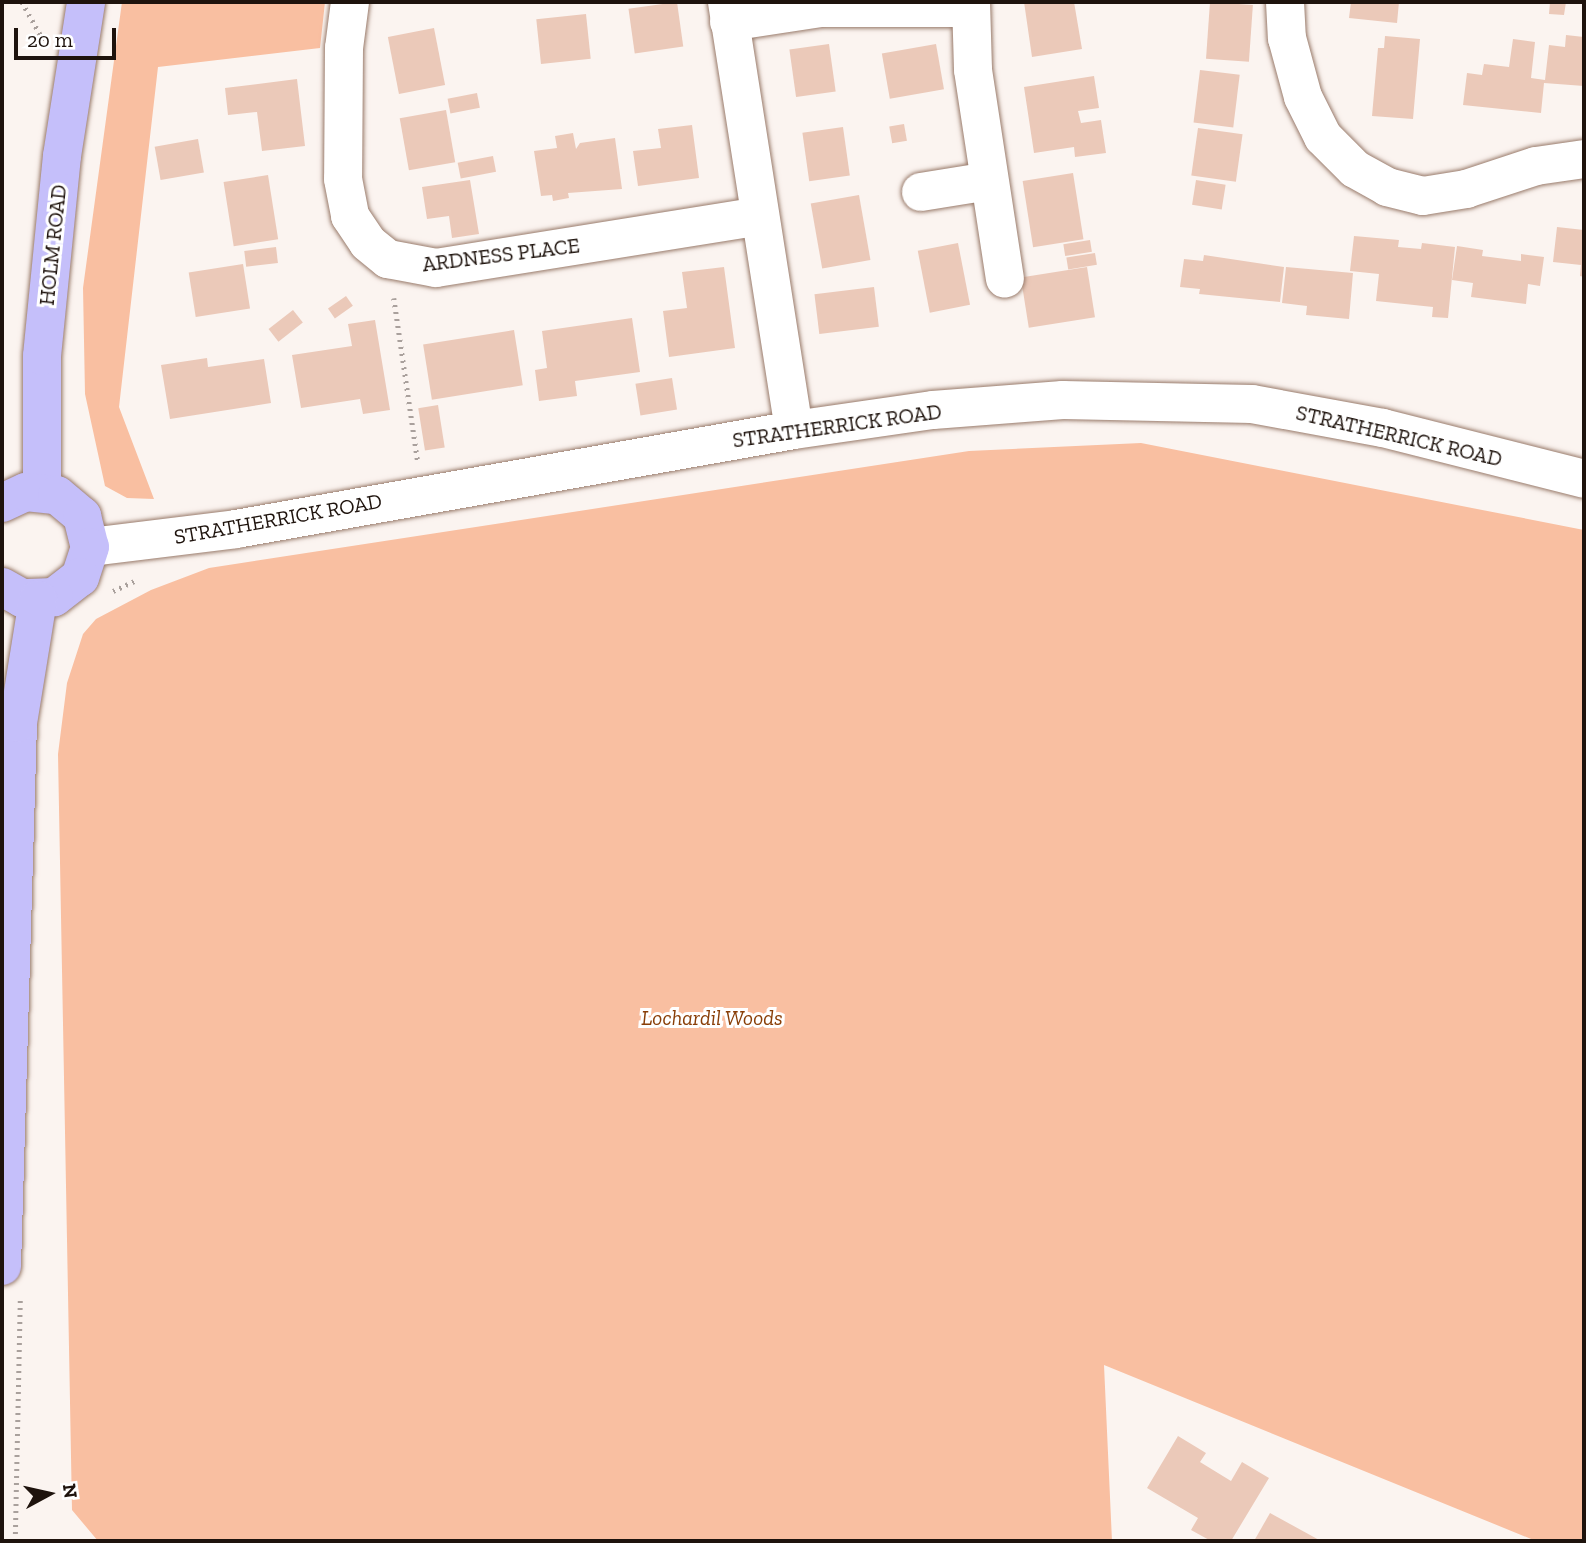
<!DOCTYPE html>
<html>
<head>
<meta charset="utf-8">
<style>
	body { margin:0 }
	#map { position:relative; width:1586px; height:1543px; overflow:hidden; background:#fbf4f0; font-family:"Zilla Slab",serif }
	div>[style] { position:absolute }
	.green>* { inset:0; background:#f9bfa1 }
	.building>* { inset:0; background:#ebc9b9; transform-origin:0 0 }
	.path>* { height:4.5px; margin-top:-2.25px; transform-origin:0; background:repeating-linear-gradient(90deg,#a9a09c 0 2px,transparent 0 7px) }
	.roads { filter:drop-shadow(0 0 2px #997b6b) drop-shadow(0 0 2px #997b6b) }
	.minor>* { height:38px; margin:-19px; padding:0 19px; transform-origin:19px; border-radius:19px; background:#fff }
	.major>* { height:38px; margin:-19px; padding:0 19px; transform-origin:19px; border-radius:19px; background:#c5bffa }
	span { translate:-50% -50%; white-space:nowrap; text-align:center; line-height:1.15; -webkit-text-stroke:6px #fff; paint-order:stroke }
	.street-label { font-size:21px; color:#1e130d }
	.park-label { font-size:21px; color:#893e07; font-style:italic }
	.frame { position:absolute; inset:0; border:4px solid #1e130d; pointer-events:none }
	.north { position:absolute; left:14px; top:1459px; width:70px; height:70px; -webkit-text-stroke:5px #fff; paint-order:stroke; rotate:82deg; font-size:19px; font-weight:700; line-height:28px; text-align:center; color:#1e130d }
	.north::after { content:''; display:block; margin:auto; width:24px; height:32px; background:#1e130d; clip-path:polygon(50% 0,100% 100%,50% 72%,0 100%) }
	.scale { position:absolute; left:14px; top:28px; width:102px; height:32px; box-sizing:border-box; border:4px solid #1e130d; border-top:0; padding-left:9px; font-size:21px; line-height:24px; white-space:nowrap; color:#1e130d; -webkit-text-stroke:5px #fff; paint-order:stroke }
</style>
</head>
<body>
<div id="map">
	<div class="green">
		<div style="clip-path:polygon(122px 2px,325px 2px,320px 48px,158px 67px,119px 407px,154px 499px,127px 498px,105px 486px,85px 394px,83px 288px)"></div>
		<div style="clip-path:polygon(1141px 443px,1584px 530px,1584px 1541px,1536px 1541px,1104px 1365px,1112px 1541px,98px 1541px,72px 1510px,58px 754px,67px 683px,83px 634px,96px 619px,151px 590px,209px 568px,969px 451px)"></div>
	</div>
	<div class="building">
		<div style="left:677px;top:2px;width:45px;height:49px;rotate:82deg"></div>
		<div style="clip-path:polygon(1024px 2px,1074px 2px,1082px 49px,1032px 57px)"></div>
		<div style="left:1210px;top:2px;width:43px;height:57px;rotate:4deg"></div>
		<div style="clip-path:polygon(1351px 2px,1399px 2px,1397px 23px,1349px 18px)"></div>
		<div style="clip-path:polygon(1550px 2px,1566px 2px,1564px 15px,1549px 14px)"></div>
		<div style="left:586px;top:14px;width:45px;height:50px;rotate:84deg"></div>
		<div style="left:434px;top:28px;width:58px;height:47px;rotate:79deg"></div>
		<div style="clip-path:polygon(1566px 35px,1584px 37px,1584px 86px,1544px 83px,1541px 113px,1463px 105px,1467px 73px,1482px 75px,1484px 64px,1509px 67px,1513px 39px,1535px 42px,1531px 78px,1545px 80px,1549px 45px,1565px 47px)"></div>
		<div style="clip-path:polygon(1385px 36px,1420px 39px,1413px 119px,1372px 116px,1378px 48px,1384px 48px)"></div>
		<div style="left:829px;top:44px;width:48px;height:40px;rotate:82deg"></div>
		<div style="left:936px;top:44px;width:46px;height:55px;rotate:80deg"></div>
		<div style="left:1200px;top:70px;width:40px;height:53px;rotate:7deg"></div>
		<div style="clip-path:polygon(1094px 76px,1099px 108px,1078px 111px,1081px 123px,1101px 120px,1106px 153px,1075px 157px,1074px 147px,1034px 153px,1024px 87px)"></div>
		<div style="clip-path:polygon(297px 79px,305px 146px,262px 151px,257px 112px,228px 115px,225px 88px)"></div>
		<div style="left:477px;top:93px;width:15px;height:30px;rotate:79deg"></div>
		<div style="left:446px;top:110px;width:53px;height:47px;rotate:80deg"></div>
		<div style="left:904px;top:124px;width:17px;height:15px;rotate:80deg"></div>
		<div style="clip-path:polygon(692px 125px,699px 178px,638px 186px,633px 151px,661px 148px,658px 129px)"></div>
		<div style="left:843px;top:127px;width:49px;height:41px;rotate:82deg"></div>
		<div style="left:1198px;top:128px;width:45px;height:48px;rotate:8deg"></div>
		<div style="clip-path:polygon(573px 133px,576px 149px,580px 143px,615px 138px,622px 189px,568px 193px,569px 198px,553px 201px,552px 195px,541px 196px,534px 151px,557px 148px,555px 136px)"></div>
		<div style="left:198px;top:139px;width:34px;height:44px;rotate:80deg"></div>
		<div style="left:493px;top:156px;width:16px;height:36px;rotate:79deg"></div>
		<div style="left:1073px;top:173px;width:67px;height:51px;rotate:81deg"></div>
		<div style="left:268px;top:175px;width:65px;height:45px;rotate:81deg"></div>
		<div style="clip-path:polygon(470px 180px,479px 234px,452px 238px,449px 216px,427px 219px,422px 187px)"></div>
		<div style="left:1196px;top:180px;width:30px;height:25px;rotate:9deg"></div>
		<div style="left:859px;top:195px;width:66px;height:49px;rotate:80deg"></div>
		<div style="clip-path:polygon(1557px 227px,1584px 230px,1584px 277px,1580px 276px,1581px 265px,1553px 262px)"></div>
		<div style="clip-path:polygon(1354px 236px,1399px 240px,1398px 247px,1421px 249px,1422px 243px,1455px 247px,1448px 318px,1432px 317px,1433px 307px,1376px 301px,1379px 274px,1350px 271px)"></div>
		<div style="left:1090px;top:240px;width:12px;height:27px;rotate:81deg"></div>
		<div style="left:958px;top:243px;width:63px;height:41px;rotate:79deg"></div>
		<div style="clip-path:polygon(1457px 246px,1483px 250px,1482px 256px,1521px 261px,1521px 254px,1544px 257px,1540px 286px,1528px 284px,1526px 304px,1471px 297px,1473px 283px,1452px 280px)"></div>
		<div style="left:276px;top:247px;width:16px;height:32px;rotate:83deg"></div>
		<div style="left:1095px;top:253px;width:12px;height:29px;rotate:81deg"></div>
		<div style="clip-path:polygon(1204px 255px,1284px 267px,1280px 302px,1199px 294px,1200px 289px,1180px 287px,1184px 259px,1203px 261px)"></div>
		<div style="left:243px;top:264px;width:45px;height:55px;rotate:81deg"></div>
		<div style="clip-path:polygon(724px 267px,735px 348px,669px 357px,663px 311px,687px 308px,682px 272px)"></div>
		<div style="left:1087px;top:267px;width:51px;height:67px;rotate:81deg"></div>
		<div style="clip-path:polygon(1286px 267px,1353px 273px,1349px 319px,1306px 315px,1307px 306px,1282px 303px)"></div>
		<div style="left:874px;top:287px;width:40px;height:60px;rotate:83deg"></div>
		<div style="left:346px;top:296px;width:12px;height:22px;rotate:55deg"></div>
		<div style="left:293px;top:310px;width:16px;height:31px;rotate:52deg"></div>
		<div style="clip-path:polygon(632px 318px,640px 372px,575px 381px,577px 396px,539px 401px,535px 370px,547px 368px,542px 331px)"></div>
		<div style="clip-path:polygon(375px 320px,390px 410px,363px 414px,360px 399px,301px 408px,292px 355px,352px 346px,348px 324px)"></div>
		<div style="left:514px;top:330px;width:56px;height:92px;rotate:81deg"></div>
		<div style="clip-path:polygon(207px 358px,208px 367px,264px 359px,271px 403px,170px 419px,161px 365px)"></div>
		<div style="left:672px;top:378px;width:32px;height:37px;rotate:81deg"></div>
		<div style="left:438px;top:405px;width:43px;height:20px;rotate:81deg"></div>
		<div style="clip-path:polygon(1178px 1436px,1206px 1453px,1200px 1462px,1231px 1481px,1242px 1462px,1269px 1478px,1231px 1541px,1211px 1541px,1191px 1530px,1198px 1518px,1147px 1488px)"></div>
		<div style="clip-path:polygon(1270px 1513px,1321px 1541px,1254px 1541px)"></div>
	</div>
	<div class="path">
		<div style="left:22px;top:2px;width:45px;rotate:60.6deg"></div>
		<div style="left:394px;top:298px;width:166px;rotate:81.7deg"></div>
		<div style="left:113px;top:591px;width:26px;rotate:-25deg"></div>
		<div style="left:15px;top:1541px;width:244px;rotate:-88.8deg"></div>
	</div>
	<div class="roads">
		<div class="minor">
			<div style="left:350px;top:2px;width:46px;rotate:97.4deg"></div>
			<div style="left:344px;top:48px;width:131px;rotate:90.4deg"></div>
			<div style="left:343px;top:179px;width:38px;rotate:79deg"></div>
			<div style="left:350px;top:216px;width:32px;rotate:56deg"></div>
			<div style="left:368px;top:243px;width:26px;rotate:39deg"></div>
			<div style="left:388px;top:259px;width:49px;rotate:10.6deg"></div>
			<div style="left:436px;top:268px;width:328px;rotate:-9.1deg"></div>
			<div style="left:727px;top:2px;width:433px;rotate:81.1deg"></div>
			<div style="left:971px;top:2px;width:68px;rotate:88.3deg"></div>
			<div style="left:973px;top:70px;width:211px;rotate:81.3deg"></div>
			<div style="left:1285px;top:2px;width:36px;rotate:87deg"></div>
			<div style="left:1287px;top:38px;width:61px;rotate:74.8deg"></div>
			<div style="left:1303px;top:97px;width:45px;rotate:63.4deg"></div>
			<div style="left:1323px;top:137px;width:45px;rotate:45deg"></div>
			<div style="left:1355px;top:169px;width:37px;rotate:29deg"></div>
			<div style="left:1387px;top:187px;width:37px;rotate:14deg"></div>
			<div style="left:1423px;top:196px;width:44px;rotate:-9.2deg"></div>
			<div style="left:1466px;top:189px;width:74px;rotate:-18.2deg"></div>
			<div style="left:1536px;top:166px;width:49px;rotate:-8.3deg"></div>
			<div style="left:729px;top:22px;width:93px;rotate:-8.7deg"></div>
			<div style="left:821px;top:8px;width:150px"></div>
			<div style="left:921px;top:192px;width:69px;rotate:-9.2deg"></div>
			<div style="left:90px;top:547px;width:147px;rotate:-7deg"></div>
			<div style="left:236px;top:529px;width:567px;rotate:-10.06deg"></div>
			<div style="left:794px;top:430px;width:140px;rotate:-8.2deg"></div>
			<div style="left:933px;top:410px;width:130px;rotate:-4.4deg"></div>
			<div style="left:1063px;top:400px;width:189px;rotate:1.2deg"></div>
			<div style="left:1252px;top:404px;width:133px;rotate:10.4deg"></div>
			<div style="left:1383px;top:428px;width:207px;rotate:14.2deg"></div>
		</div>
		<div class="major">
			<div style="left:42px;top:491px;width:135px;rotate:-90deg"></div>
			<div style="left:42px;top:356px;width:201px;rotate:-84.3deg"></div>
			<div style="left:62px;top:156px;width:156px;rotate:-81.1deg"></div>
			<div style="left:2px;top:503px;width:26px;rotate:-25deg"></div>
			<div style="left:26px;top:492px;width:31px;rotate:6deg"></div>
			<div style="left:57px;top:495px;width:33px;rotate:40deg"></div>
			<div style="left:82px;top:516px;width:32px;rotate:76deg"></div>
			<div style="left:90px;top:547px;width:32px;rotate:108deg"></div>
			<div style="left:80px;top:577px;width:33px;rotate:142deg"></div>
			<div style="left:54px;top:597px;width:32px;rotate:178deg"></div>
			<div style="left:22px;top:598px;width:23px;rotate:-151deg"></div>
			<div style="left:2px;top:1266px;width:543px;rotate:-88.31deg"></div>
			<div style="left:18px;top:723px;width:125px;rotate:-80.8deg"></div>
		</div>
	</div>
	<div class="street-label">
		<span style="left:53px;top:245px;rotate:-84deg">HOLM ROAD</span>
		<span style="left:501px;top:255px;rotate:-7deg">ARDNESS PLACE</span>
		<span style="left:837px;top:426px;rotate:-8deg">STRATHERRICK ROAD</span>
		<span style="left:1399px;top:436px;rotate:13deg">STRATHERRICK ROAD</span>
		<span style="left:278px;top:519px;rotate:-10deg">STRATHERRICK ROAD</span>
	</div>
	<div class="park-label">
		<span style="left:712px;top:1018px">Lochardil Woods</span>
	</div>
	<div class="frame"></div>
	<div class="north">N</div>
	<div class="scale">20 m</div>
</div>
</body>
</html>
